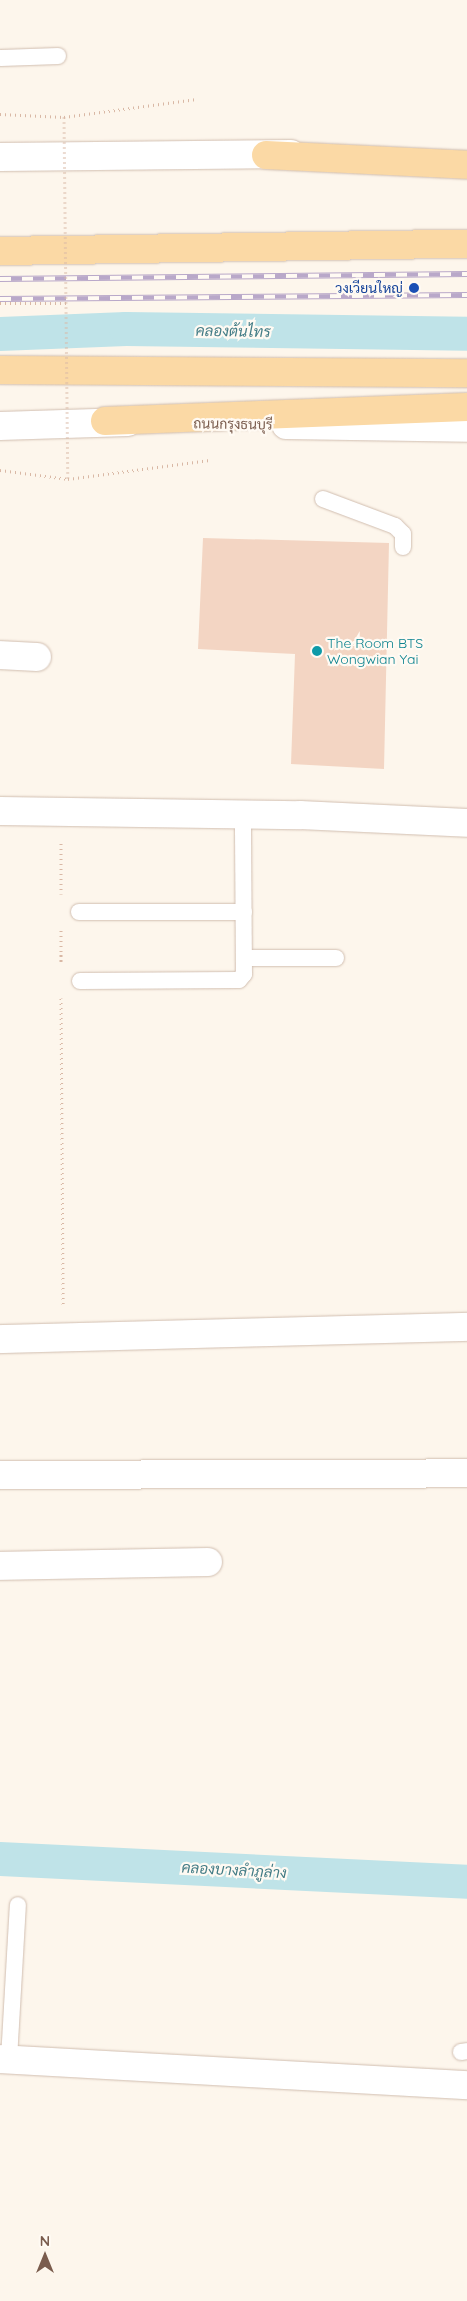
<!DOCTYPE html>
<html>
<head>
<meta charset="utf-8">
<style>
	body { margin:0 }
	#map { position:relative; width:467px; height:2301px; overflow:hidden; background:#fdf6ec; font-family:Quicksand,Sarabun,sans-serif }
	div>[style] { position:absolute }
	.canal>* { height:34px; margin:-17px; padding:0 17px; transform-origin:17px; border-radius:17px; background:#bfe3e8 }
	.building>* { inset:0; background:#f3d5c3 }
	.path>* { height:3px; margin-top:-1.5px; transform-origin:0; background:repeating-linear-gradient(90deg,#d9b8a5 0 1px,transparent 0 5px) }
	.roads { filter:drop-shadow(0 0 1px #d1beb0) drop-shadow(0 0 1px #d1beb0) }
	.lane>* { height:16px; margin:-8px; padding:0 8px; transform-origin:8px; border-radius:8px; background:#fff }
	.street>* { height:28px; margin:-14px; padding:0 14px; transform-origin:14px; border-radius:14px; background:#fff }
	.secondary>* { height:28px; margin:-14px; padding:0 14px; transform-origin:14px; border-radius:14px; background:#fff }
	.primary>* { height:28px; margin:-14px; padding:0 14px; transform-origin:14px; border-radius:14px; background:#fbd9a5 }
	.rail>* { height:5.5px; margin-top:-2.75px; transform-origin:0; background:repeating-linear-gradient(90deg,#fffaf3 0 11px,#b9a8c9 0 22px); box-sizing:border-box; border-block:1px solid #b9a8c9 }
	.path-bridge>* { height:3px; margin-top:-1.5px; transform-origin:0; background:repeating-linear-gradient(90deg,#d9b8a5 0 1px,transparent 0 5px) }
	.dots>* { width:14px; height:14px; translate:-50% -50%; box-sizing:border-box; border:2px solid #fffaf3; border-radius:50% }
	span { translate:-50% -50%; white-space:nowrap; text-align:center; line-height:1.15; -webkit-text-stroke:4.5px #fffaf3; paint-order:stroke }
	.transit-label { font-size:14px; color:#164399 }
	.right { translate:-100% -50%; text-align:right }
	.street-label { font-size:14px; color:#7a5c4d }
	.culture-label { font-size:14px; color:#0d838f }
	.left { translate:0 -50%; text-align:left }
	.water-label { font-size:15px; color:#437c86; font-style:italic }
	.north { position:absolute; left:20px; top:2231px; width:50px; height:50px; -webkit-text-stroke:4px #fffaf3; paint-order:stroke; rotate:0deg; font-size:14px; font-weight:700; line-height:20px; text-align:center; color:#7a5c4d }
	.north::after { content:''; display:block; margin:auto; width:18px; height:22px; background:#7a5c4d; clip-path:polygon(50% 0,100% 100%,50% 72%,0 100%) }
</style>
</head>
<body>
<div id="map">
	<div class="canal">
		<div style="left:0;top:334px;width:126px;rotate:-2.3deg"></div>
		<div style="left:126px;top:329px;width:341px;rotate:0.8deg"></div>
		<div style="left:0;top:1859px;width:468px;rotate:2.8deg"></div>
	</div>
	<div class="building">
		<div style="clip-path:polygon(203px 538px,389px 543px,384px 769px,291px 764px,295px 654px,198px 649px)"></div>
	</div>
	<div class="path">
		<div style="left:0;top:114px;width:64px;rotate:2.7deg"></div>
		<div style="left:64px;top:117px;width:134px;rotate:-7.7deg"></div>
		<div style="left:0;top:303px;width:66px"></div>
		<div style="left:0;top:470px;width:69px;rotate:7.5deg"></div>
		<div style="left:68px;top:479px;width:143px;rotate:-7.6deg"></div>
		<div style="left:61px;top:843px;width:51px;rotate:90deg"></div>
		<div style="left:61px;top:930px;width:34px;rotate:90deg"></div>
		<div style="left:61px;top:998px;width:309px;rotate:89.6deg"></div>
	</div>
	<div class="roads">
		<div class="lane">
			<div style="left:0;top:58px;width:58px;rotate:-2deg"></div>
			<div style="left:323px;top:499px;width:77px;rotate:20.6deg"></div>
			<div style="left:395px;top:526px;width:11px;rotate:45deg"></div>
			<div style="left:403px;top:534px;width:13px;rotate:90deg"></div>
			<div style="left:79px;top:912px;width:165px"></div>
			<div style="left:244px;top:958px;width:92px"></div>
			<div style="left:80px;top:981px;width:159px;rotate:-0.4deg"></div>
			<div style="left:239px;top:980px;width:8px;rotate:-50deg"></div>
			<div style="left:244px;top:974px;width:160px;rotate:-90.4deg"></div>
			<div style="left:461px;top:2052px;width:6px;rotate:-9deg"></div>
			<div style="left:9px;top:2059px;width:154px;rotate:-86.7deg"></div>
		</div>
		<div class="street">
			<div style="left:0;top:655px;width:37px;rotate:3deg"></div>
			<div style="left:0;top:811px;width:300px;rotate:0.8deg"></div>
			<div style="left:300px;top:815px;width:167px;rotate:2.7deg"></div>
			<div style="left:0;top:1339px;width:467px;rotate:-1.5deg"></div>
			<div style="left:0;top:1475px;width:467px;rotate:-0.2deg"></div>
			<div style="left:0;top:1566px;width:208px;rotate:-1.1deg"></div>
			<div style="left:0;top:2059px;width:468px;rotate:3.2deg"></div>
		</div>
		<div class="secondary">
			<div style="left:0;top:157px;width:291px;rotate:-0.6deg"></div>
			<div style="left:286px;top:425px;width:181px;rotate:0.9deg"></div>
			<div style="left:0;top:426px;width:128px;rotate:-1.8deg"></div>
		</div>
		<div class="primary">
			<div style="left:266px;top:155px;width:201px;rotate:2.8deg"></div>
			<div style="left:0;top:251px;width:467px;rotate:-0.9deg"></div>
			<div style="left:0;top:370px;width:467px;rotate:0.4deg"></div>
			<div style="left:105px;top:421px;width:362px;rotate:-2.2deg"></div>
		</div>
	</div>
	<div class="rail">
		<div style="left:0;top:279px;width:467px;rotate:-0.6deg"></div>
		<div style="left:0;top:299px;width:467px;rotate:-0.5deg"></div>
	</div>
	<div class="path-bridge">
		<div style="left:64px;top:117px;width:362px;rotate:89.4deg"></div>
	</div>
	<div class="dots">
		<div style="left:414px;top:288px;background:#1a4fb4"></div>
		<div style="left:317px;top:651px;background:#0f9aa8"></div>
	</div>
	<div class="transit-label">
		<span class="right" style="left:403px;top:288px">วงเวียนใหญ่</span>
	</div>
	<div class="street-label">
		<span style="left:233px;top:424px;rotate:1deg">ถนนกรุงธนบุรี</span>
	</div>
	<div class="culture-label">
		<span class="left" style="left:327px;top:651px">The Room BTS<br>Wongwian Yai</span>
	</div>
	<div class="water-label">
		<span style="left:233px;top:331px;rotate:1deg">คลองต้นไทร</span>
		<span style="left:234px;top:1870px;rotate:3deg">คลองบางลำภูล่าง</span>
	</div>
	<div class="north">N</div>
</div>
</body>
</html>
